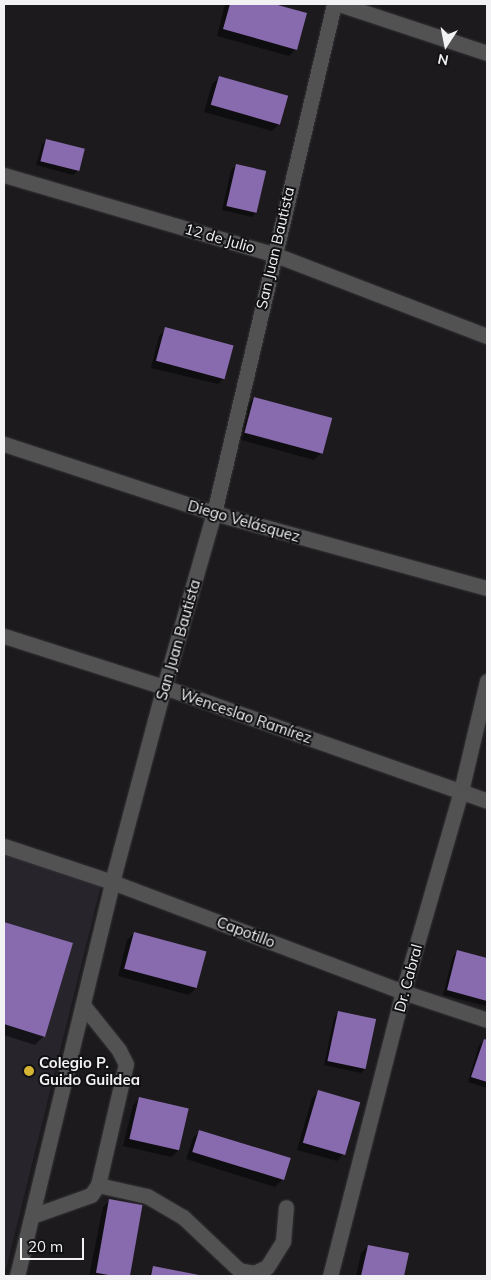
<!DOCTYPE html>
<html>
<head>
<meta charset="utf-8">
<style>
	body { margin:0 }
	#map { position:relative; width:491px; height:1280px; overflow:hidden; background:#1c1a1d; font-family:Mulish,sans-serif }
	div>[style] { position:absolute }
	.built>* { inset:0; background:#27242c }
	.shadow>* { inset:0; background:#0007 }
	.building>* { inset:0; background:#886aae; transform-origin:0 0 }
	.roads { filter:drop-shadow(0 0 1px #363437) drop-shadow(0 0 1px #363437) }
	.minor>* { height:15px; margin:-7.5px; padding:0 7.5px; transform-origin:7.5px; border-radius:7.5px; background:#525253 }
	.tertiary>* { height:15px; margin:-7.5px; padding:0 7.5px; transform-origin:7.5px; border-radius:7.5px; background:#525253 }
	.dots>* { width:14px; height:14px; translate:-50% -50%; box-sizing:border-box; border:2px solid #121114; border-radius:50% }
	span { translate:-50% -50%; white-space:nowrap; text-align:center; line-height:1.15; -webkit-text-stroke:4px #121114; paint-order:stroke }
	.street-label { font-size:15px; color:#f2f1f3 }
	.poi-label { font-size:15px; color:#f2f1f3; font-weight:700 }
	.left { translate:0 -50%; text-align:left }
	.frame { position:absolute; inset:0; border:5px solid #f2f1f3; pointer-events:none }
	.north { position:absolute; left:421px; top:20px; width:50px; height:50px; -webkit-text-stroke:4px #121114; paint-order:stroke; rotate:191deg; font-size:14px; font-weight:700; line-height:20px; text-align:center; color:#f2f1f3 }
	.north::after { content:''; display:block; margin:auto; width:18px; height:22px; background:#f2f1f3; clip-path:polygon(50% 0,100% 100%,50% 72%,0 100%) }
	.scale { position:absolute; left:20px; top:1238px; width:64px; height:22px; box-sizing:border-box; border:2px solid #f2f1f3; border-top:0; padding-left:6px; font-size:15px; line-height:18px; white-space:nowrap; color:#f2f1f3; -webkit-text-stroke:4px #121114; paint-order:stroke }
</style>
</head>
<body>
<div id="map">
	<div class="built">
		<div style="clip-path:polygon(4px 846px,104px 873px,6px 1269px,4px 1269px)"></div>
	</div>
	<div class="shadow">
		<div style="clip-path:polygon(225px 4px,269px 4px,306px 14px,296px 49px,289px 56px,217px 36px)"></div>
		<div style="clip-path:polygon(219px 78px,279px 124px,272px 131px,204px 112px,212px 84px)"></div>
		<div style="clip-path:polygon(46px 140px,78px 171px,73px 175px,36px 165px,42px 145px)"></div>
		<div style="clip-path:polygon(236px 166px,256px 212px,252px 217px,222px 210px,231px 170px)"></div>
		<div style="clip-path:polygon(166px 329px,225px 377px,218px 384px,151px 368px,159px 336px)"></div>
		<div style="clip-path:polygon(254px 398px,321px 453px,314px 460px,238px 439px,247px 405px)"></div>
		<div style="clip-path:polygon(4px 923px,72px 944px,44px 1036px,35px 1045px,4px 1035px)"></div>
		<div style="clip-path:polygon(134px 933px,196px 988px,189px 995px,118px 976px,127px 940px)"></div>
		<div style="clip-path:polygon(458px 951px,487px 959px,487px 1006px,443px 995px,453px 956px)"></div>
		<div style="clip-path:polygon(338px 1013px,375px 1020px,366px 1068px,361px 1073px,324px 1065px,334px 1018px)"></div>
		<div style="clip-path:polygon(484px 1040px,487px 1041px,487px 1088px,468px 1082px,479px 1045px)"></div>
		<div style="clip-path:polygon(319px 1091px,358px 1103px,343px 1154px,337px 1161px,297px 1150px,312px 1098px)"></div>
		<div style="clip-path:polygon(140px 1098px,178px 1151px,171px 1157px,123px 1146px,133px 1105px)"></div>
		<div style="clip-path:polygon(200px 1131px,282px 1180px,275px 1187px,186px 1159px,193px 1138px)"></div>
		<div style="clip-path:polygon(110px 1200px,141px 1206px,127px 1276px,89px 1276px,103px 1207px)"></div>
		<div style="clip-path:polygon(368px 1246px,407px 1254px,402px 1276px,356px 1276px,361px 1253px)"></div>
		<div style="clip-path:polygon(154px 1268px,195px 1276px,148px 1276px)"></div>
	</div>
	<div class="building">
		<div style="clip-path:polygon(230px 4px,274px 4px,307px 13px,297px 50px,223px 29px)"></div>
		<div style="left:219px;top:76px;width:72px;height:30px;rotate:16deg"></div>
		<div style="left:46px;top:139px;width:40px;height:23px;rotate:14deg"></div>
		<div style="left:236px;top:164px;width:31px;height:43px;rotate:13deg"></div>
		<div style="left:165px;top:327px;width:71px;height:35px;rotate:15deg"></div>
		<div style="left:254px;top:397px;width:81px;height:37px;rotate:15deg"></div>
		<div style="clip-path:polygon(4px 922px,73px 943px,45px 1037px,4px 1024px)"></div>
		<div style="left:134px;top:932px;width:75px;height:38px;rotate:15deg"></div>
		<div style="clip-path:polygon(457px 950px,487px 958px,487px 1001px,447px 990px)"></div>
		<div style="left:338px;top:1011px;width:39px;height:51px;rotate:12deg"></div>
		<div style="clip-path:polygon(484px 1039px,487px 1040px,487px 1082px,471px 1077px)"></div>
		<div style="left:318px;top:1090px;width:44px;height:55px;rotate:16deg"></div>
		<div style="left:139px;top:1097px;width:51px;height:43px;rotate:13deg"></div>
		<div style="left:199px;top:1130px;width:96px;height:23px;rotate:17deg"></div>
		<div style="left:109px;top:1199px;width:34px;height:75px;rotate:10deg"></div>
		<div style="clip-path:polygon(368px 1245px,409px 1253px,404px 1276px,361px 1276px)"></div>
		<div style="clip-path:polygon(153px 1266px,199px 1275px,199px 1276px,151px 1276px)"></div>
	</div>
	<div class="roads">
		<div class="minor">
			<div style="left:339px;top:4px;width:156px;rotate:18.3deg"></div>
			<div style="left:4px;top:175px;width:280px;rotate:16.4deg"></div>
			<div style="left:273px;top:254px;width:229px;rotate:21deg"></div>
			<div style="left:4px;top:444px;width:221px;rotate:18.2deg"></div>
			<div style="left:214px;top:513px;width:283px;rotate:15.4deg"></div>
			<div style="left:4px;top:636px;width:168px;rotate:17.7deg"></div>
			<div style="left:164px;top:687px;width:343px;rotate:19.4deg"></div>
			<div style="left:4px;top:846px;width:114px;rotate:18.4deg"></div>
			<div style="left:112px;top:882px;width:311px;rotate:20.7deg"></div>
			<div style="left:403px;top:992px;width:89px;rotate:18.4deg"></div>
			<div style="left:98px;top:1185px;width:50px;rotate:12.7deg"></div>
			<div style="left:147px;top:1196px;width:42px;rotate:30.3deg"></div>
			<div style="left:183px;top:1217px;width:77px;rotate:43.4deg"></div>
			<div style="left:239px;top:1270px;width:15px;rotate:11deg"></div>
			<div style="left:254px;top:1273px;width:14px;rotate:-25deg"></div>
			<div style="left:267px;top:1267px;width:31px;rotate:-58deg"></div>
			<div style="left:283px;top:1241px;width:34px;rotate:-85deg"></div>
			<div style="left:32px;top:1216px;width:63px;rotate:-19.6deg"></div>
			<div style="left:91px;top:1195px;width:12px;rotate:-55deg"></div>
			<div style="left:98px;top:1185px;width:124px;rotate:-77deg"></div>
			<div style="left:126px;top:1064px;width:16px;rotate:-117deg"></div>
			<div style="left:119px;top:1050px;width:58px;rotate:-128.7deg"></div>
			<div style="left:17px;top:1276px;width:405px;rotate:-76.4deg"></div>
			<div style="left:112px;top:882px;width:202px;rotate:-75.1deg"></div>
			<div style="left:164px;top:687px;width:181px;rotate:-74deg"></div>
			<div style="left:214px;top:513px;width:523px;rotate:-76.73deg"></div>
		</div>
		<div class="tertiary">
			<div style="left:330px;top:1276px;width:293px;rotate:-75.6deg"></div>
			<div style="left:403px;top:992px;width:209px;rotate:-73.9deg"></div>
			<div style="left:461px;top:791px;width:113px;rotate:-76.7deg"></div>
		</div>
	</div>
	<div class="dots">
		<div style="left:29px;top:1071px;background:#d6b534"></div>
	</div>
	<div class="street-label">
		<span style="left:220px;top:238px;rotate:16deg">12 de Julio</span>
		<span style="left:275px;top:248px;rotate:-77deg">San Juan Bautista</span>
		<span style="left:244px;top:521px;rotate:16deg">Diego Velásquez</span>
		<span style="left:178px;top:640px;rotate:-74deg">San Juan Bautista</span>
		<span style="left:246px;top:716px;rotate:19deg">Wenceslao Ramírez</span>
		<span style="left:246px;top:932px;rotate:21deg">Capotillo</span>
		<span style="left:408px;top:978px;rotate:-75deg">Dr. Cabral</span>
	</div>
	<div class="poi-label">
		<span class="left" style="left:39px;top:1071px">Colegio P.<br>Guido Guildea</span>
	</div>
	<div class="frame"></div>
	<div class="north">N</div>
	<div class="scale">20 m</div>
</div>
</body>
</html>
